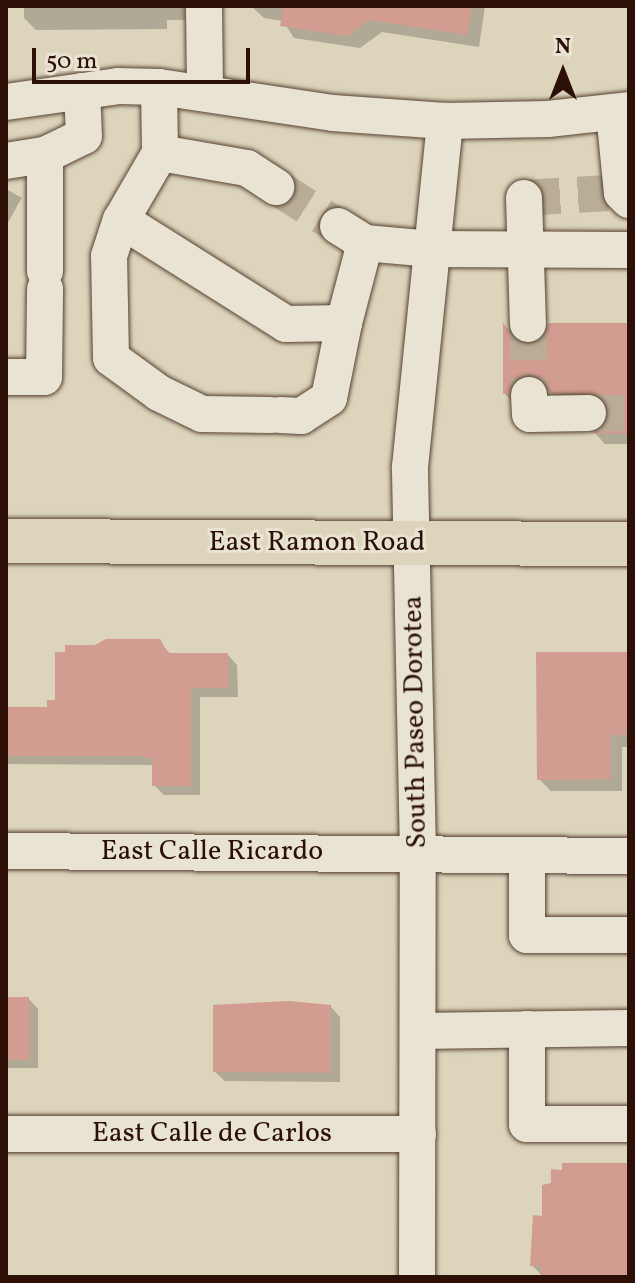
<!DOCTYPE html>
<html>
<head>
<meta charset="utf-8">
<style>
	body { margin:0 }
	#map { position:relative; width:635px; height:1283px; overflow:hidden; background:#dcd4bb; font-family:Vollkorn,serif }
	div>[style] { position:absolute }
	.shadow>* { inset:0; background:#0003; transform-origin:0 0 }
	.building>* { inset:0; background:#d39c91; transform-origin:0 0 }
	.minor-tunnel>* { height:36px; margin-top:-18px; transform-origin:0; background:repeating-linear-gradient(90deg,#b9ad97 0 36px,transparent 0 54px) }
	.roads { filter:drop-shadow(0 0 2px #584132) drop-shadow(0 0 2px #584132) }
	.minor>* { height:36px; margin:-18px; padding:0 18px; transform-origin:18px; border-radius:18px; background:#e8e3d3 }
	.major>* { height:44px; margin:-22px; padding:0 22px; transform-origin:22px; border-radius:22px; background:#dcd4bb }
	span { translate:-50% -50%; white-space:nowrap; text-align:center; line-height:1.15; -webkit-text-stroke:6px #e8e3d3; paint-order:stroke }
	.street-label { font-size:28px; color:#2c1005 }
	.frame { position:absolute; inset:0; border:8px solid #2c1005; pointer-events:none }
	.north { position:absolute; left:523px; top:32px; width:80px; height:80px; -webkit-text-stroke:6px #e8e3d3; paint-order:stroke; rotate:0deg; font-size:22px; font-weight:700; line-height:32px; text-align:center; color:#2c1005 }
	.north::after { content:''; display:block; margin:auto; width:28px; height:36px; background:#2c1005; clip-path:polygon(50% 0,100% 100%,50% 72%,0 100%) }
	.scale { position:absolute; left:32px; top:48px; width:218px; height:36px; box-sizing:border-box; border:4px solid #2c1005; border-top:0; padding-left:10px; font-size:24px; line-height:28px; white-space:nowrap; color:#2c1005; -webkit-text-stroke:6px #e8e3d3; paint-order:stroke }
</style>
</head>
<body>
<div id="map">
	<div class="shadow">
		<div style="clip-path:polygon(24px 6px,185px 6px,185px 20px,167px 20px,167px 29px,36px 30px,24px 18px)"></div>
		<div style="clip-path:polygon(251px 6px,485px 6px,479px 47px,382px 32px,360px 48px,294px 38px,283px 21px,264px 18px)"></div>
		<div style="left:6px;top:189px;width:18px;height:172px;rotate:29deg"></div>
		<div style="clip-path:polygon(629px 323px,629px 444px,605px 444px,595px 433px,608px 425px,611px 413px,606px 405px,563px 403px,541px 385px,516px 405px,505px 394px,505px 326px,528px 347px,541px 343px,550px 325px)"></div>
		<div style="clip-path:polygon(159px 641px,171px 655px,228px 655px,237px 665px,238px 697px,200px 697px,200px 795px,164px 795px,154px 785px,154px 765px,6px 764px,6px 709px,49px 709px)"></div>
		<div style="clip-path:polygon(629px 654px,629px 747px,622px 747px,622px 791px,551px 791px,539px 779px)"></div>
		<div style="clip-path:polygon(6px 999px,29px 999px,38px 1009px,38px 1068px,6px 1068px)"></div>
		<div style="clip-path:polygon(331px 1007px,340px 1017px,340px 1082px,225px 1081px,215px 1072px)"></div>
		<div style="clip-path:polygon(629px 1165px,629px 1277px,543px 1277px,532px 1265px,544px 1218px)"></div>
	</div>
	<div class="building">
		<div style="clip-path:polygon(284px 6px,472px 6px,467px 35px,369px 20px,348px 36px,280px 26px)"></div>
		<div style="clip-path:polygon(503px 322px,511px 336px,528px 345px,540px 341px,549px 323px,629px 323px,629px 434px,592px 433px,606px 424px,609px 413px,597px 394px,550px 393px,539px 377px,529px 374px,517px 378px,508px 394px,503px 394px)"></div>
		<div style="clip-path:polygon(106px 639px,160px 639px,168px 653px,228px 653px,229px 688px,191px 688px,191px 786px,152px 786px,152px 759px,143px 756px,6px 756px,6px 707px,47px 707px,47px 700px,55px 700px,55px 652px,65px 652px,65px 645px,95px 645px)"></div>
		<div style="clip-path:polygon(536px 652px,629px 652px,629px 735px,610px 735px,610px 779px,537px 780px)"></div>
		<div style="left:6px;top:997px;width:23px;height:63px"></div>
		<div style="clip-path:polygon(289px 1001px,331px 1005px,331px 1073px,213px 1072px,213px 1005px)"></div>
		<div style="clip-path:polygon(562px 1163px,629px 1163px,629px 1277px,541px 1277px,542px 1266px,530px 1266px,533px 1215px,542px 1216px,542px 1185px,551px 1183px,551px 1169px,562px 1170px)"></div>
	</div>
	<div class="minor-tunnel">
		<div style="left:276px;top:187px;width:73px;rotate:32.2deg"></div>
		<div style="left:524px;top:198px;width:84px;rotate:-3.4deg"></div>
		<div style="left:528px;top:324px;width:71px;rotate:89.2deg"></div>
		<div style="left:588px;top:413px;width:41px"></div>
	</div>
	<div class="roads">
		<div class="minor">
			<div style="left:204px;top:6px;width:84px;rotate:89.3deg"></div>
			<div style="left:159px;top:87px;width:66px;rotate:89.1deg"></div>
			<div style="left:160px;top:153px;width:88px;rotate:9.8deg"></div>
			<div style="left:247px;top:168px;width:35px;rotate:33deg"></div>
			<div style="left:6px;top:102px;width:113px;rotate:-8.1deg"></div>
			<div style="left:118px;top:86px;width:41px;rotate:1.4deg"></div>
			<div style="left:159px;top:87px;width:176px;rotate:8.5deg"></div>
			<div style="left:333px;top:113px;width:112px;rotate:4.1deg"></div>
			<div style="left:445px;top:121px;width:103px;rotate:-1.1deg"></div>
			<div style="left:548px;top:119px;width:81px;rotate:-6.3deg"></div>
			<div style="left:614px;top:112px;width:81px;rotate:84.4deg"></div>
			<div style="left:622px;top:193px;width:10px;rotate:45deg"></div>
			<div style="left:45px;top:155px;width:116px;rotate:90deg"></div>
			<div style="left:6px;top:161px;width:39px;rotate:-9deg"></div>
			<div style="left:45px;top:155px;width:43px;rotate:-26deg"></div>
			<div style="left:84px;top:136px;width:45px;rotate:-92.5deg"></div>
			<div style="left:524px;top:198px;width:126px;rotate:88.2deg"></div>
			<div style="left:121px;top:220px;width:78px;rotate:-59.8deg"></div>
			<div style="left:338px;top:226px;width:32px;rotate:32deg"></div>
			<div style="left:365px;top:243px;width:67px;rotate:5.1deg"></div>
			<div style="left:432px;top:249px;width:197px;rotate:0.3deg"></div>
			<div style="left:344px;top:323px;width:83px;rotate:-75.3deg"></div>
			<div style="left:6px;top:377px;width:38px"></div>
			<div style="left:44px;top:377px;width:88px;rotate:-89.3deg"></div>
			<div style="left:529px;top:395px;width:19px;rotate:87deg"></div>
			<div style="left:530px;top:414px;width:58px;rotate:-1deg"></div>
			<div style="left:271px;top:415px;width:69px;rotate:-179.2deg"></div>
			<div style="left:202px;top:414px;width:48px;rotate:-154deg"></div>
			<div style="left:159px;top:393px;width:59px;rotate:-143.9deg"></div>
			<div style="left:111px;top:358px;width:102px;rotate:-91.1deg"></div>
			<div style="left:109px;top:256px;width:38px;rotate:-72deg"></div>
			<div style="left:121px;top:220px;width:195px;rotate:32.2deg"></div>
			<div style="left:286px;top:324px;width:58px;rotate:-1deg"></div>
			<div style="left:344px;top:323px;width:76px;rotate:101.3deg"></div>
			<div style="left:329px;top:398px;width:33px;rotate:147deg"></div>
			<div style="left:301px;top:416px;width:21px;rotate:-177deg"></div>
			<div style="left:6px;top:851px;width:623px;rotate:0.46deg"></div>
			<div style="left:527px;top:855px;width:80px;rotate:90deg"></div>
			<div style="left:527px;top:935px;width:102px"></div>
			<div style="left:527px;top:1029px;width:95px;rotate:90deg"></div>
			<div style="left:527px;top:1124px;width:102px"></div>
			<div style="left:418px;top:1031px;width:211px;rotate:-0.8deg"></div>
			<div style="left:6px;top:1134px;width:412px"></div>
			<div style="left:417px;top:1277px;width:424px;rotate:-89.9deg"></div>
			<div style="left:418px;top:853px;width:386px;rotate:-91.2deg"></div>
			<div style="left:410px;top:467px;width:348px;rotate:-84.2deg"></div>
		</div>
		<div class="major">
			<div style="left:6px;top:541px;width:623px;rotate:0.28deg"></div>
		</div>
	</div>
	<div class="street-label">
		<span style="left:317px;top:543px">East Ramon Road</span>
		<span style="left:416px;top:722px;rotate:-91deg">South Paseo Dorotea</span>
		<span style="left:212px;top:852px">East Calle Ricardo</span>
		<span style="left:212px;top:1134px">East Calle de Carlos</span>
	</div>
	<div class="frame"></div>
	<div class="north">N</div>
	<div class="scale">50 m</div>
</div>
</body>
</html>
